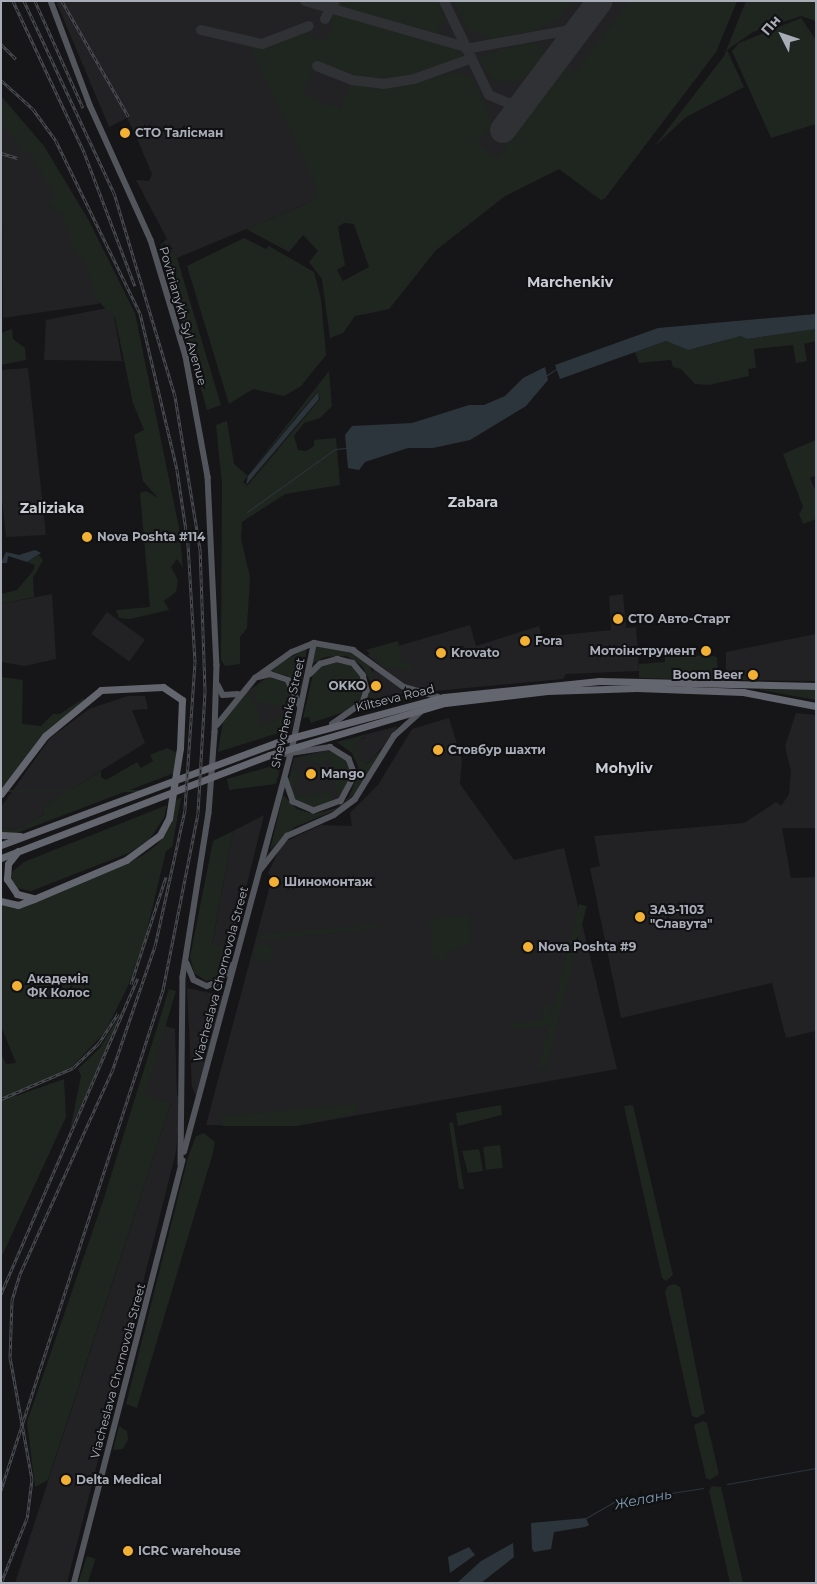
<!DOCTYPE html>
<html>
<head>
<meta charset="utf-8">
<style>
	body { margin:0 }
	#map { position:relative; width:817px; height:1584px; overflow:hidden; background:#161618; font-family:Montserrat,sans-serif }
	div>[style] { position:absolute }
	.built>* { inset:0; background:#222225; transform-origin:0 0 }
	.green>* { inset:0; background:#1e261f; transform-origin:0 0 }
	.round { border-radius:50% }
	.water>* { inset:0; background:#2c353c }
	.stream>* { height:1px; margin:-0.5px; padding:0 0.5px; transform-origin:0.5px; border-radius:0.5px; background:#2c353c }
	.taxiway>* { height:10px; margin:-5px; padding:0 5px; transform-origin:5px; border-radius:5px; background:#303135 }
	.runway>* { height:26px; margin:-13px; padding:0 13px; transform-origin:13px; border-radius:13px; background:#303135 }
	.major>* { height:5.5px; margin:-2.75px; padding:0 2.75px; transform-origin:2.75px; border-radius:2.75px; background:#53555c }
	.highway>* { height:7px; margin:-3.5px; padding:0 3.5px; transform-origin:3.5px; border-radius:3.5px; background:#63666e }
	.rail>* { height:3px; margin-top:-1.5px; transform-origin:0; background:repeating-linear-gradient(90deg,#111113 0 4px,#4a4c52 0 8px); box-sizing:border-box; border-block:1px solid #4a4c52 }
	.dots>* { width:14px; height:14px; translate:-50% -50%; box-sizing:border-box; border:2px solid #111113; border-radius:50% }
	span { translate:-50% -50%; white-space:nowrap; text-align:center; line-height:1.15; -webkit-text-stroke:4px #111113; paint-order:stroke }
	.poi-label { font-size:12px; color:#a8adb8; font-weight:700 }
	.left { translate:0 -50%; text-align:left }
	.right { translate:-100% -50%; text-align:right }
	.street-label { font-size:12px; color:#a8adb8 }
	.neighbourhood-label { font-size:14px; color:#c9ccd4; font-weight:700 }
	.water-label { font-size:14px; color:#7f9bb3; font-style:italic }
	.frame { position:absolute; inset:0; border:2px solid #a8adb8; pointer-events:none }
	.north { position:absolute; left:757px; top:10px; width:50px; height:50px; -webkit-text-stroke:4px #111113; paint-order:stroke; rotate:311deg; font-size:14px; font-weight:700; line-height:20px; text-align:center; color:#a8adb8 }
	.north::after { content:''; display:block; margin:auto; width:18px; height:22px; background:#a8adb8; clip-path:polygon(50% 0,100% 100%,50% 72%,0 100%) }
</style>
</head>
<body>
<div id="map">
	<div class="built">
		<div style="clip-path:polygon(56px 1px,737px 1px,716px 52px,605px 198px,601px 200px,559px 169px,505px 196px,436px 250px,389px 309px,355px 316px,344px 329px,371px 272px,354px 224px,313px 201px,177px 258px,136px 180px,149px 181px,152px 174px,136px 136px,127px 118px,109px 127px)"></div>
		<div style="clip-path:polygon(1px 108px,48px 171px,103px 301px,98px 304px,3px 318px)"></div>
		<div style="clip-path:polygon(107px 308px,114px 317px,122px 361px,44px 360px,46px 320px)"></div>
		<div style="clip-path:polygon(28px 368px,46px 535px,6px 537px,1px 489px,1px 370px)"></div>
		<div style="clip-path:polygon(52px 594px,56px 659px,25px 666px,1px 662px,1px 604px)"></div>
		<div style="clip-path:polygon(623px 594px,626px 628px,636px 627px,639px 671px,566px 674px,563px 679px,424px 692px,408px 687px,367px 655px,470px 625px,476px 646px,539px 626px,542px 637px,611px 630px,609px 596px)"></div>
		<div style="left:107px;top:612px;width:47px;height:27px;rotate:36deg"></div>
		<div style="clip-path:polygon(816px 634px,816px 681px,726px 680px,726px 652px)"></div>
		<div style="clip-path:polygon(374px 667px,399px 686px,417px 695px,364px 706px)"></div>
		<div style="clip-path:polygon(269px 676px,297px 700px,293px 721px,254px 728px,245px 693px)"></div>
		<div style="clip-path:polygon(128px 696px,145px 696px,148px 709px,132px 710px,145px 743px,43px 807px,44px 815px,14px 830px,1px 828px,1px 807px,50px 738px,89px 709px)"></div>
		<div style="clip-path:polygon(796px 713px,816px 715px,816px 828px,782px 828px,791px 878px,816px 877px,816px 1031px,786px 1038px,772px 983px,621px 1018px,590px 868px,600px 866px,594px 836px,744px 823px,776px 802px,781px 806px,789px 794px,791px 771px,785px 746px)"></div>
		<div style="clip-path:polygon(449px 718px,462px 760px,460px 784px,514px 860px,564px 848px,617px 1069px,297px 1126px,206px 1125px,272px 878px,268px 873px,279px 850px,286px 841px,321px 825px,352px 826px,350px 813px,378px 785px,412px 729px)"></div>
		<div style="clip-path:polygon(evenodd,398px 726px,356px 793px,351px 799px,358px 777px,358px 763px,349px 749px,336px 742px,398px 726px,367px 737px,354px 742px,352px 748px,359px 759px,367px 764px,384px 745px,350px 798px,360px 770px,352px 753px,339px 743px,367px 737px)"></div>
		<div style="clip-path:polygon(331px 749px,352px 772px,352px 778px,338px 801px,299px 803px,290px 774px,294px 758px)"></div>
		<div style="clip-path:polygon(264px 815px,231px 949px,212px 945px,233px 831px)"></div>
		<div style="clip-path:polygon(187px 988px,224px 996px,196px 1096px,192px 1087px)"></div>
		<div style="clip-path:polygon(165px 1026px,175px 1029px,177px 1095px,181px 1097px,176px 1152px,67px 1583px,15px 1583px,171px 1103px,144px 1095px)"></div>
	</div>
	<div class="green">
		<div style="clip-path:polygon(339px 1px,437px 1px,446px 20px,436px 33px,336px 6px)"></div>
		<div style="clip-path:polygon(454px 1px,573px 1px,560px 18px,532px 31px,493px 39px,467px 29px)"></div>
		<div style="clip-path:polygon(evenodd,629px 1px,737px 1px,716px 52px,605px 198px,601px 200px,559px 169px,505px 196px,436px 250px,389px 309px,355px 316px,343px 333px,330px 338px,322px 279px,309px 262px,318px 251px,303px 235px,289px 252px,246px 229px,313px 201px,317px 188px,249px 44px,263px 45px,308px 29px,313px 39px,324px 40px,331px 32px,332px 13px,459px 48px,463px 57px,398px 79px,363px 78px,316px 62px,303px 94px,341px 109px,351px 83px,399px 86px,455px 72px,473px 78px,493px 123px,477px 144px,496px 159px,566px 67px,574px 73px,629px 1px,344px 223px,354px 224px,369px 267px,343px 281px,337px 270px,345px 265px,338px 227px,344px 223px)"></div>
		<div style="clip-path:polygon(746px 1px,816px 1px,816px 21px,801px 16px,753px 32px,727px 50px,744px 87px,686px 117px,654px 147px,724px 56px)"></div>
		<div style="clip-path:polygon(801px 18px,816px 40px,816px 124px,771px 138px,732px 51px,739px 43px)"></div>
		<div style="clip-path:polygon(536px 43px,546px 52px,530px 74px,514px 83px,493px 80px,477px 59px,503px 49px)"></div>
		<div style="clip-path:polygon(1px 96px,44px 146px,88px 219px,135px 313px,179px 528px,183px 568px,177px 559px,171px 567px,178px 580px,176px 592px,164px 601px,169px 610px,130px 619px,119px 618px,116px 610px,150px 607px,140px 493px,146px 491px,158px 498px,143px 481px,134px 435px,144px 430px,133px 403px,115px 318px,95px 298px,85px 261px,75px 251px,61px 212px,54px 214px,54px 208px,47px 203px,54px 194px,28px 151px,19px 152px,21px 145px,1px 124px)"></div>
		<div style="clip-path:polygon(244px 238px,266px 249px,269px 246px,314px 272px,321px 299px,326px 355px,301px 386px,284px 396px,253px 389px,229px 404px,187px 266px)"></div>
		<div style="clip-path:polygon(167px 239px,177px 258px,221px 405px,207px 410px,160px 245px)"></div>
		<div style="clip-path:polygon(12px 329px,13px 339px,25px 348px,26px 360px,1px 365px,1px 333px)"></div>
		<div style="clip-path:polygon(816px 329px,816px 341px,804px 344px,807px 361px,796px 363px,793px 345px,754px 349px,756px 368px,748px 369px,749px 376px,709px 385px,695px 384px,681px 369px,673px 367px,671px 360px,639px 363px,635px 352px,666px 341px,688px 350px,741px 336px,747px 339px)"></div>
		<div style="clip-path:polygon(329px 371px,332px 406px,320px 418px,304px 423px,294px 436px,298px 450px,306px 451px,314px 446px,314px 440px,336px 438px,340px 485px,285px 494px,242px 522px,241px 539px,250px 577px,247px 628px,240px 637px,240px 664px,225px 666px,221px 660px,222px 484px,216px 425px,227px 421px,234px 464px,248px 476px,243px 482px,247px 486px,320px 399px,318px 391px,248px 475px)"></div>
		<div style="clip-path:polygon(816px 440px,816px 475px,810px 478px,816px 492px,816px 519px,803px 524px,799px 514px,803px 507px,783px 454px)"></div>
		<div style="clip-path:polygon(39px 555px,43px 560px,33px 578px,34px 597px,1px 604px,1px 594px,17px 590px,33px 571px,35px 565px,27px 562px)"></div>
		<div style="clip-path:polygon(398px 641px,402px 663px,410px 662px,414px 670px,385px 668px,366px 650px)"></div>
		<div style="clip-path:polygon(317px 645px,353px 652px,368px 662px,374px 676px,370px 681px,362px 666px,347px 656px,325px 657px,312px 664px)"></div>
		<div style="clip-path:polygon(307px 648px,301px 691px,288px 676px,267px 671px)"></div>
		<div style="clip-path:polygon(709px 655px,717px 657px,718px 680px,639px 678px,639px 664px,665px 662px,665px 657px)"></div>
		<div style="clip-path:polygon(336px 661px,348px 664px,360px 674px,363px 682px,361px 699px,347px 711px,311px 723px,309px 717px,303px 718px,313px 674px,322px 665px)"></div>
		<div style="clip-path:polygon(1px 677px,23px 680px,22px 724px,41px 726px,53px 714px,60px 714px,84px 698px,84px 702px,43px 735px,1px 791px)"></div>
		<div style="clip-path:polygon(269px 677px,288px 684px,295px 707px,258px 703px,251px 690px)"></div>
		<div style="clip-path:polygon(373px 686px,375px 701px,411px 694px,422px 697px,361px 710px)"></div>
		<div style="clip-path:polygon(760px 689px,816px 690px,816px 700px,760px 690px)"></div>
		<div style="clip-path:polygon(248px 692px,260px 712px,259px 725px,276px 722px,275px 718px,292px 712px,295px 715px,291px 729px,218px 752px,223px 721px)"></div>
		<div style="clip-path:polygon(365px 735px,353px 747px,360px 752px,359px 759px,367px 764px,386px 745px,355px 793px,338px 809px,295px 827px,270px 850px,283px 795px,297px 809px,314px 814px,337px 808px,349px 797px,360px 770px,352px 753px,338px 743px)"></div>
		<div style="clip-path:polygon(167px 748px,177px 753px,174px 773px,1px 839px,1px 828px,14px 830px,44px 815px,42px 807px,101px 771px,101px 777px,106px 780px,137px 762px,141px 768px,153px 761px,150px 755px)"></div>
		<div style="clip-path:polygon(331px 751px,344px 757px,351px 771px,350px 782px,339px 799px,330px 758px,323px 764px,295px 759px)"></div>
		<div style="clip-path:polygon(282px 763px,276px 784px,229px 790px,227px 779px)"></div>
		<div style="clip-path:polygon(294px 767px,299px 776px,294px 788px,298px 797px,330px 792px,332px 804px,312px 810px,294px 800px,287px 781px)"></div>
		<div style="left:155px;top:790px;width:2px;height:165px;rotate:90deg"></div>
		<div style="clip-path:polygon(181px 798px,172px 847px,166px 851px,145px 938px,128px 986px,105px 1032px,69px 1070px,14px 1092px,16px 1096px,64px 1079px,66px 1117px,1px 1258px,1px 1053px,6px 1064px,16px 1063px,1px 1026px,1px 904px,18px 908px,36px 902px,142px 856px,158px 844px,169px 824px,176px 800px)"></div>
		<div style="clip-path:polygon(167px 805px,164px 818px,149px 840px,129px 853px,31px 891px,16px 888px,12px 881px,11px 873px,24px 862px)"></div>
		<div style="clip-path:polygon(233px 831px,212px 944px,231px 949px,224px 972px,219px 978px,206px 981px,194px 973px,190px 957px,213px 841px)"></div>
		<div style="left:579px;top:904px;width:8px;height:169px;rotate:14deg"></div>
		<div style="clip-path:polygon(469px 915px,472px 943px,447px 953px,446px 962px,433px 958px,429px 919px)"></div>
		<div style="clip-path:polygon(380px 924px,380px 928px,261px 940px,257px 935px)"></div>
		<div class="round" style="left:253px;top:943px;width:20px;height:20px"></div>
		<div style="clip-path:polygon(169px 989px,176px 991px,145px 1095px,171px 1103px,48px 1480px,35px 1487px,27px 1422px,103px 1201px)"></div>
		<div style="clip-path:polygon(549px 1003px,553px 1026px,510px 1030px,513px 1023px,543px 1020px,541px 1007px)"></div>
		<div style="clip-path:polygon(125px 1006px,116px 1028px,70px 1130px,81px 1076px,78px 1069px,100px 1048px)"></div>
		<div style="clip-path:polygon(357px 1104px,357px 1113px,297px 1126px,222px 1126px,220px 1116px)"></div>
		<div style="clip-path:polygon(501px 1105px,502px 1115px,458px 1126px,456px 1113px)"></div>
		<div style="clip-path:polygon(633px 1105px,673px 1275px,666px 1281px,662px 1278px,624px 1106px)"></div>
		<div style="clip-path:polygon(453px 1122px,464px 1189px,459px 1189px,449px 1123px)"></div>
		<div style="clip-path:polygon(204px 1133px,215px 1142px,213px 1153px,137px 1408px,126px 1404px,188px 1157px,196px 1136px)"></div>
		<div style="left:500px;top:1145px;width:23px;height:17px;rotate:83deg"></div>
		<div style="clip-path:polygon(479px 1149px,483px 1171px,468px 1173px,462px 1151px)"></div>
		<div style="clip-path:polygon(675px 1284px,680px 1287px,705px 1413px,697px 1418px,692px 1416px,665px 1292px,668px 1286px)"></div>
		<div style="clip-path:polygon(703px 1421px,707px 1423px,719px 1474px,710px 1480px,706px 1478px,694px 1425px)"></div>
		<div style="clip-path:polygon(119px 1426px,127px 1431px,128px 1440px,123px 1449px,113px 1450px)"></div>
		<div style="clip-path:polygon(712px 1486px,721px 1487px,743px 1583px,730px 1583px,709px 1491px)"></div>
		<div style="left:87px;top:1556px;width:9px;height:28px;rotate:18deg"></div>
	</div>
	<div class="water">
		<div style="clip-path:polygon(816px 314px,816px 329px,747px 339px,741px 336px,688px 350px,666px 341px,560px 379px,555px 365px,658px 328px)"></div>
		<div style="clip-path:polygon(545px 367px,548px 380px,526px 406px,470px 440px,433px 448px,408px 448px,365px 462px,359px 470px,348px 468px,345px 435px,352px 426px,412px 423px,469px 405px,484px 405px,505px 396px,523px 378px)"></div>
		<div style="clip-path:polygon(318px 392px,319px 399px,246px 485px,248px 476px)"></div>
		<div style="clip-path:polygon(35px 550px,41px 553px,27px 562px,8px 556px,7px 563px,1px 563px,6px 552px,19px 555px)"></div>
		<div style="clip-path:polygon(586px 1518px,589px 1525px,585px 1527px,554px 1532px,551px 1549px,534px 1552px,532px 1549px,531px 1523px)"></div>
		<div style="clip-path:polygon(513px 1543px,514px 1557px,481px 1583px,457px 1583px,481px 1561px)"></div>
		<div style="clip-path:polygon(469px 1547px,475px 1555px,450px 1573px,448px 1557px)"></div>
	</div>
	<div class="stream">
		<div style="left:547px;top:375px;width:11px;rotate:-34deg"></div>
		<div style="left:247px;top:512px;width:108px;rotate:-35.6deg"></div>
		<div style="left:335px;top:449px;width:11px;rotate:-5deg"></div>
		<div style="left:727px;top:1484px;width:90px;rotate:-10.2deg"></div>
		<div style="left:586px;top:1518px;width:32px;rotate:-30deg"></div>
		<div style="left:614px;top:1502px;width:90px;rotate:-8.9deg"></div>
	</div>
	<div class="taxiway">
		<div style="left:305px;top:1px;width:166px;rotate:16deg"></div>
		<div style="left:444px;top:1px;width:104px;rotate:64.4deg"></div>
		<div style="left:489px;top:95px;width:23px;rotate:23deg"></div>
		<div style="left:510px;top:104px;width:22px;rotate:-27deg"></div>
		<div style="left:325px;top:19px;width:21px;rotate:-61deg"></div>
		<div style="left:201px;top:30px;width:63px;rotate:12.9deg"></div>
		<div style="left:262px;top:44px;width:50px;rotate:-21deg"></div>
		<div style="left:466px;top:49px;width:116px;rotate:-10.4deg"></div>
		<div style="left:317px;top:66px;width:38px;rotate:22deg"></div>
		<div style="left:352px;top:80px;width:31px;rotate:7deg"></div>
		<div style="left:383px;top:84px;width:31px;rotate:-9deg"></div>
		<div style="left:414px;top:79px;width:59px;rotate:-19.7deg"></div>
	</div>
	<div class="runway">
		<div style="left:503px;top:130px;width:161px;rotate:-53.1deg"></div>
	</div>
	<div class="major">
		<div style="left:51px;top:1px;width:111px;rotate:69.4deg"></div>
		<div style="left:90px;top:105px;width:148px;rotate:65.7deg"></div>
		<div style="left:151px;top:240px;width:122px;rotate:73.3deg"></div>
		<div style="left:186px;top:357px;width:122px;rotate:79.6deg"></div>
		<div style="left:208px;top:477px;width:188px;rotate:87.3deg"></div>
		<div style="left:217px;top:665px;width:67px;rotate:91.7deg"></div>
		<div style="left:215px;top:732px;width:81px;rotate:94.2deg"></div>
		<div style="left:209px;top:813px;width:166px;rotate:99deg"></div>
		<div style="left:183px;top:977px;width:187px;rotate:90.6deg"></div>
		<div style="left:310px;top:674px;width:14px;rotate:-45deg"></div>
		<div style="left:320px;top:664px;width:18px;rotate:-16deg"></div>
		<div style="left:337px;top:659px;width:16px;rotate:14deg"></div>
		<div style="left:353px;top:663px;width:16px;rotate:50deg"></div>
		<div style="left:363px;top:675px;width:16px;rotate:75deg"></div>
		<div style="left:367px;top:690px;width:14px;rotate:107deg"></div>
		<div style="left:363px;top:703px;width:37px;rotate:145deg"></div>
		<div style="left:258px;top:677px;width:12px;rotate:-14deg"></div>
		<div style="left:270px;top:674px;width:19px;rotate:18deg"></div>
		<div style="left:288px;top:680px;width:29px;rotate:65deg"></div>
		<div style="left:218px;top:685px;width:11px;rotate:63deg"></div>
		<div style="left:223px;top:695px;width:15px;rotate:-4deg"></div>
		<div style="left:217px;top:725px;width:60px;rotate:-51deg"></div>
		<div style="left:255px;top:678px;width:45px;rotate:-35.1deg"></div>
		<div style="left:292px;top:652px;width:24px;rotate:-22deg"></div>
		<div style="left:314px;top:643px;width:40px;rotate:10deg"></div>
		<div style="left:353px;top:650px;width:63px;rotate:36deg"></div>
		<div style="left:404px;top:687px;width:36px;rotate:16deg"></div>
		<div style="left:271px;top:756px;width:60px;rotate:-8.7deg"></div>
		<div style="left:330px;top:747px;width:22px;rotate:32deg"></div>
		<div style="left:349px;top:759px;width:17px;rotate:69deg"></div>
		<div style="left:355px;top:775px;width:30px;rotate:118deg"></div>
		<div style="left:341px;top:801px;width:29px;rotate:160deg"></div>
		<div style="left:314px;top:811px;width:23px;rotate:-157deg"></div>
		<div style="left:293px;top:802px;width:24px;rotate:-109deg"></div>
		<div style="left:261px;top:869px;width:42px;rotate:-51.8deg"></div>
		<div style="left:287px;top:836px;width:51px;rotate:-24.1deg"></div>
		<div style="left:334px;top:815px;width:26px;rotate:-37deg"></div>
		<div style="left:355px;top:799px;width:74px;rotate:-58.2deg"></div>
		<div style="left:394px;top:736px;width:36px;rotate:-42deg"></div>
		<div style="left:187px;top:963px;width:18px;rotate:68deg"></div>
		<div style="left:194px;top:980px;width:14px;rotate:25deg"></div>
		<div style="left:207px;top:986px;width:15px;rotate:-20deg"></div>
		<div style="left:221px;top:981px;width:19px;rotate:-55deg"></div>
		<div style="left:184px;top:1152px;width:413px;rotate:-75deg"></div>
		<div style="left:291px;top:753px;width:112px;rotate:-78.2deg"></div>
		<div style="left:74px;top:1583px;width:436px;rotate:-75.6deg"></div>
	</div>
	<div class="highway">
		<div style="left:1px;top:794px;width:73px;rotate:-52.8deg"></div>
		<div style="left:45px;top:736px;width:72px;rotate:-39.4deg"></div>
		<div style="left:101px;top:690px;width:62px;rotate:-2.8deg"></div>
		<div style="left:163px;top:687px;width:23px;rotate:34deg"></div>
		<div style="left:182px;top:700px;width:48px;rotate:92.4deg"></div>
		<div style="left:180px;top:748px;width:71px;rotate:98.9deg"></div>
		<div style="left:169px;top:818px;width:19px;rotate:118deg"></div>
		<div style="left:160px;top:835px;width:42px;rotate:143.7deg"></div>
		<div style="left:126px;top:860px;width:100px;rotate:157deg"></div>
		<div style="left:34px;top:899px;width:17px;rotate:159deg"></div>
		<div style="left:18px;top:905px;width:17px;rotate:-167deg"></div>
		<div style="left:1px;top:835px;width:19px;rotate:3deg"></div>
		<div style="left:1px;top:845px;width:298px;rotate:-20.4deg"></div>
		<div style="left:280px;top:741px;width:170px;rotate:-15deg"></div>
		<div style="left:444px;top:697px;width:156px;rotate:-5.9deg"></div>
		<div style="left:599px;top:681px;width:217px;rotate:1.3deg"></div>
		<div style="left:18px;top:851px;width:16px;rotate:128deg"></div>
		<div style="left:8px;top:864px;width:15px;rotate:94deg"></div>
		<div style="left:7px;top:879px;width:18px;rotate:56deg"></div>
		<div style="left:17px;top:894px;width:16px;rotate:14deg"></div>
		<div style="left:1px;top:858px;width:287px;rotate:-21deg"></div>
		<div style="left:269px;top:755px;width:184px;rotate:-16.5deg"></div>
		<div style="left:445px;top:703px;width:103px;rotate:-6.7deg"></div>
		<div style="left:547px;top:691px;width:90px;rotate:-1.9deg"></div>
		<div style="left:637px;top:688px;width:106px;rotate:2.2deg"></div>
		<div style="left:743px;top:692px;width:74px;rotate:10.9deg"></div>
	</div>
	<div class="rail">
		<div style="left:13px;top:1px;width:167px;rotate:64.8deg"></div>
		<div style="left:84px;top:152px;width:143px;rotate:69.2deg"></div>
		<div style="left:35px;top:1px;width:117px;rotate:65.8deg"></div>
		<div style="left:62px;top:1px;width:133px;rotate:60.1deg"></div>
		<div style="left:1px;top:44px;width:21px;rotate:45deg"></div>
		<div style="left:1px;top:80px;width:43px;rotate:42.2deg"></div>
		<div style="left:33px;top:109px;width:39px;rotate:54deg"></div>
		<div style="left:56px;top:141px;width:191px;rotate:64deg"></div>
		<div style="left:140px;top:313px;width:161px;rotate:76.7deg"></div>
		<div style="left:177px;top:470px;width:75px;rotate:81.5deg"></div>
		<div style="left:188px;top:544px;width:118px;rotate:86.6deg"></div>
		<div style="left:195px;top:662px;width:148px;rotate:93.9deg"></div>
		<div style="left:185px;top:810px;width:139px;rotate:102.4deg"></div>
		<div style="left:155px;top:946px;width:130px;rotate:108.9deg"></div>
		<div style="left:113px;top:1069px;width:225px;rotate:114.4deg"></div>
		<div style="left:20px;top:1274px;width:28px;rotate:107deg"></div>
		<div style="left:12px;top:1301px;width:56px;rotate:92deg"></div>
		<div style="left:10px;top:1357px;width:124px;rotate:79.8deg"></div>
		<div style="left:32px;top:1479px;width:39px;rotate:97deg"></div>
		<div style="left:27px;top:1518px;width:70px;rotate:111.8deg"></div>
		<div style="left:1px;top:153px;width:17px;rotate:17deg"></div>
		<div style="left:131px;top:984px;width:113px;rotate:-71.9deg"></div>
		<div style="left:1px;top:1099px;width:78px;rotate:-23.3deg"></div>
		<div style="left:73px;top:1068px;width:36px;rotate:-44deg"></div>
		<div style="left:99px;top:1043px;width:35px;rotate:-57deg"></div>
		<div style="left:1px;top:1294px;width:344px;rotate:-66.6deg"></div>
		<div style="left:1px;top:1490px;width:526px;rotate:-72.05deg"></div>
		<div style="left:163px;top:990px;width:180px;rotate:-78.8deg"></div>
		<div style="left:198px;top:813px;width:123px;rotate:-86.7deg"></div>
		<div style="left:205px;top:690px;width:141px;rotate:-92deg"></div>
		<div style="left:200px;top:549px;width:155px;rotate:-99.3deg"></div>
		<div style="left:175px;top:396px;width:212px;rotate:-106.7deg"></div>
		<div style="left:114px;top:193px;width:212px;rotate:-115.1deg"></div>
	</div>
	<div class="dots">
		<div style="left:125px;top:133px;background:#f2b134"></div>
		<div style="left:87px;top:537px;background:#f2b134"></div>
		<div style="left:618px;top:619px;background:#f2b134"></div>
		<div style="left:525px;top:641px;background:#f2b134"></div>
		<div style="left:706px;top:651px;background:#f2b134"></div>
		<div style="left:441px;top:653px;background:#f2b134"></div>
		<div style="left:753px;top:675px;background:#f2b134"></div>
		<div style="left:376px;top:686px;background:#f2b134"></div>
		<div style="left:438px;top:750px;background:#f2b134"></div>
		<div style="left:311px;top:774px;background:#f2b134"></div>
		<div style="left:274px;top:882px;background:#f2b134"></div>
		<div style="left:640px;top:917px;background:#f2b134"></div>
		<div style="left:528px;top:947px;background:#f2b134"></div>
		<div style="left:17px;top:986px;background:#f2b134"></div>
		<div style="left:66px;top:1480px;background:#f2b134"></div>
		<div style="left:128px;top:1551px;background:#f2b134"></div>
	</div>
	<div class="poi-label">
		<span class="left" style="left:135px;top:133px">СТО Талісман</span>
		<span class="left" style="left:97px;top:537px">Nova Poshta #114</span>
		<span class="left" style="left:628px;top:619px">СТО Авто-Старт</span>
		<span class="left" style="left:535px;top:641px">Fora</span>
		<span class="right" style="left:696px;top:651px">Мотоінструмент</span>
		<span class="left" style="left:451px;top:653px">Krovato</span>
		<span class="right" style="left:743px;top:675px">Boom Beer</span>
		<span class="right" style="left:366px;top:686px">OKKO</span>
		<span class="left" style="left:448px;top:750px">Стовбур шахти</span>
		<span class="left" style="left:321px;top:774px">Mango</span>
		<span class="left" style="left:284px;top:882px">Шиномонтаж</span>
		<span class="left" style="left:650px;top:917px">ЗАЗ-1103<br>"Славута"</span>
		<span class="left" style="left:538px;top:947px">Nova Poshta #9</span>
		<span class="left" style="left:27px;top:986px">Академія<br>ФК Колос</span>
		<span class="left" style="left:76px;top:1480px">Delta Medical</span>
		<span class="left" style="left:138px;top:1551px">ICRC warehouse</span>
	</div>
	<div class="street-label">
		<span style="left:183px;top:316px;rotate:74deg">Povitrianykh Syl Avenue</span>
		<span style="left:395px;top:698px;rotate:-14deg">Kiltseva Road</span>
		<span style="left:288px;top:713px;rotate:-77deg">Shevchenka Street</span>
		<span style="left:221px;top:974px;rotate:-75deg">Viacheslava Chornovola Street</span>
		<span style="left:118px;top:1371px;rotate:-75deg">Viacheslava Chornovola Street</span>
	</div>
	<div class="neighbourhood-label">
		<span style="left:570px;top:282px">Marchenkiv</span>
		<span style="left:473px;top:502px">Zabara</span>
		<span style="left:52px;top:508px">Zaliziaka</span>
		<span style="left:624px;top:768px">Mohyliv</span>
	</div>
	<div class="water-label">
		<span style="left:643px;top:1499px;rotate:-11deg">Желань</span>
	</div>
	<div class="frame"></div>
	<div class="north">Пн</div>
</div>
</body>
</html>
